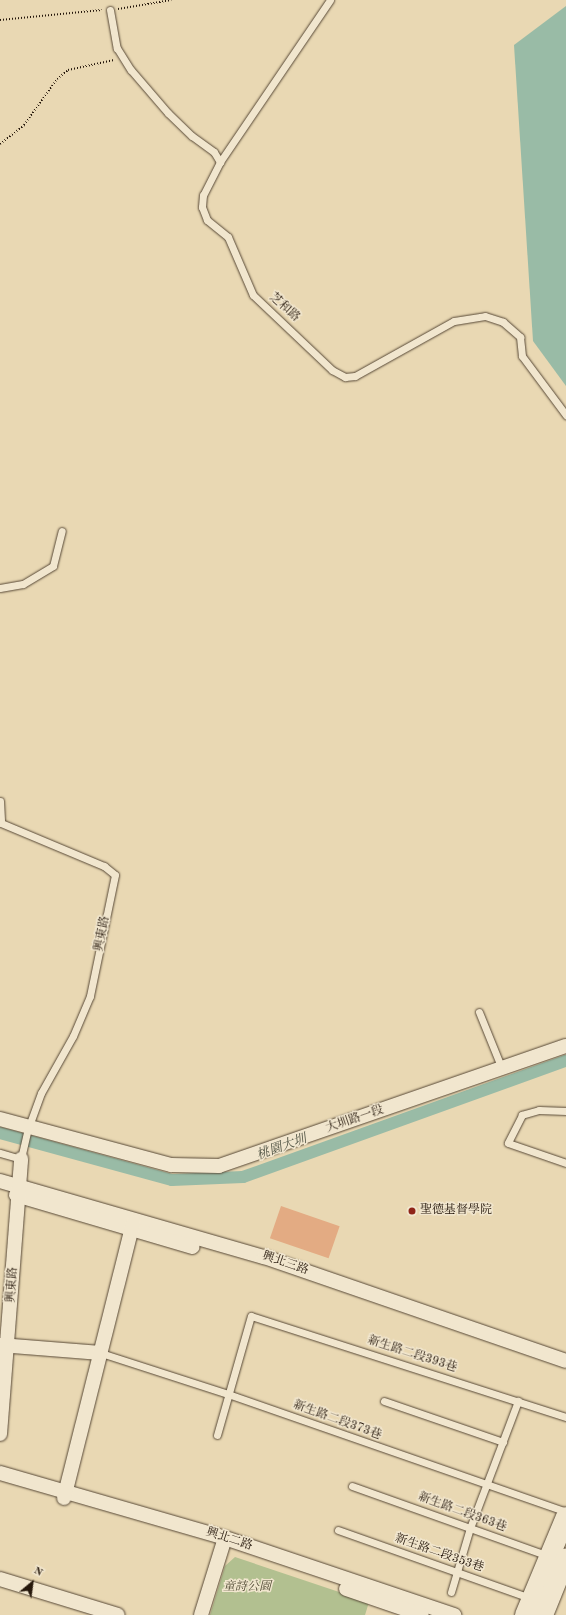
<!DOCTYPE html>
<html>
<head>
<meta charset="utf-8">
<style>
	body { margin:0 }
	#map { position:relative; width:566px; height:1615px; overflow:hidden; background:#e9d8b3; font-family:"Old Standard TT","Noto Serif TC",serif }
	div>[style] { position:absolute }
	.green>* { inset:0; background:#b2c090 }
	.water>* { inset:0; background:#99bba6 }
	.canal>* { height:12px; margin:-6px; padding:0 6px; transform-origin:6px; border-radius:6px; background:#99bba6 }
	.building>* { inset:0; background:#e3ab83; transform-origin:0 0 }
	.path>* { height:2px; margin-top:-1px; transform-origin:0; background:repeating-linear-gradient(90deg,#26180c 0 1px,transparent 0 3px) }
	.roads { filter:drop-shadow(0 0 1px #574836) drop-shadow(0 0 1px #574836) }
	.service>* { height:7px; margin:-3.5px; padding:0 3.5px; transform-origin:3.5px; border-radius:3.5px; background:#f1e6ce }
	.minor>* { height:14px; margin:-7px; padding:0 7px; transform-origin:7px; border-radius:7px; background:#f1e6ce }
	.secondary>* { height:20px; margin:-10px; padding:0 10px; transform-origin:10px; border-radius:10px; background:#f1e6ce }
	.dots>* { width:11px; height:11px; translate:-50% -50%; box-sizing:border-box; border:2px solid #f1e6ce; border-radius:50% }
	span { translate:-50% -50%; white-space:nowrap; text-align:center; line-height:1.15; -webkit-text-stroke:3px #f1e6ce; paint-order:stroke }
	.street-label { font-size:12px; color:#26180c }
	.poi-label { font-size:12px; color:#26180c }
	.left { translate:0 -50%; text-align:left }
	.park-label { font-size:12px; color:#504a34; font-style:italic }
	.water-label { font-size:13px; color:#4e5142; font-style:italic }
	.north { position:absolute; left:12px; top:1563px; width:40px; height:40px; -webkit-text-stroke:3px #f1e6ce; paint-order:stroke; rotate:29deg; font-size:11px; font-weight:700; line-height:16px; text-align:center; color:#26180c }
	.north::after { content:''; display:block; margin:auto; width:14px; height:18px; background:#26180c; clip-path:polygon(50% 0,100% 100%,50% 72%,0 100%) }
</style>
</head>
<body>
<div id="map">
	<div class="green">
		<div style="clip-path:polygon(235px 1557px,369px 1602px,365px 1615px,210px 1615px,225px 1566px)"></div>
	</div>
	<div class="water">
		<div style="clip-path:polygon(566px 6px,566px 386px,533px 341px,514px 45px)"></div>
	</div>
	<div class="canal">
		<div style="left:0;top:1133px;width:178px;rotate:15.3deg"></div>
		<div style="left:172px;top:1180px;width:71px;rotate:-2.4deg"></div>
		<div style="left:243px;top:1177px;width:343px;rotate:-19.8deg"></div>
	</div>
	<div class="building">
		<div style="left:281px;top:1206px;width:62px;height:34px;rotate:19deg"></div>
	</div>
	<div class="path">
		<div style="left:118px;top:9px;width:54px;rotate:-9.6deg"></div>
		<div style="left:0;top:20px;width:102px;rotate:-5.6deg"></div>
		<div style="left:0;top:144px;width:31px;rotate:-38deg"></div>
		<div style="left:24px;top:125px;width:57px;rotate:-54.3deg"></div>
		<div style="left:57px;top:79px;width:14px;rotate:-39deg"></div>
		<div style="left:68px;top:70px;width:47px;rotate:-12.3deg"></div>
	</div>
	<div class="roads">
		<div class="service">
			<div style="left:330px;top:0;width:196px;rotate:124.2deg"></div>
			<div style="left:220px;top:162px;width:37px;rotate:117deg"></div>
			<div style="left:203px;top:195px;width:12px;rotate:95deg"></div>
			<div style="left:202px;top:207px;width:14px;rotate:69deg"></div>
			<div style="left:207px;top:220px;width:27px;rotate:39deg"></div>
			<div style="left:228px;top:237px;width:63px;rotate:66.7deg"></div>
			<div style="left:253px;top:295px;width:109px;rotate:43.5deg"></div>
			<div style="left:332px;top:370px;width:15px;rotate:28deg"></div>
			<div style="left:345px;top:377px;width:10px;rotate:-6deg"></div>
			<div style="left:355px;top:376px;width:113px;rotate:-29.1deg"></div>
			<div style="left:454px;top:321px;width:31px;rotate:-9deg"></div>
			<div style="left:485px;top:316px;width:19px;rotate:18deg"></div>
			<div style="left:503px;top:322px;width:23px;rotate:41deg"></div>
			<div style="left:520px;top:337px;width:19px;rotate:84deg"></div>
			<div style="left:522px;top:356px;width:74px;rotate:53.3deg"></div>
			<div style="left:110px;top:10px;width:39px;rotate:80deg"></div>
			<div style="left:117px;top:48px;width:26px;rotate:58deg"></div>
			<div style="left:131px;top:70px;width:57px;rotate:49.3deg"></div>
			<div style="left:168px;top:113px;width:33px;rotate:44deg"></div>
			<div style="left:192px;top:136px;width:27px;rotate:36deg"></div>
			<div style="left:214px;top:152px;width:12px;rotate:59deg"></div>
			<div style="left:0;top:588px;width:23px;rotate:-10deg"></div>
			<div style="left:23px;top:584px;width:35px;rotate:-31deg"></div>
			<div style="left:53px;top:566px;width:36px;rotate:-76deg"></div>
			<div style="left:0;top:801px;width:22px;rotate:87deg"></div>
			<div style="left:1px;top:823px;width:112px;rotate:22.7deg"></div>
			<div style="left:104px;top:866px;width:14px;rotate:39deg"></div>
			<div style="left:115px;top:875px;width:124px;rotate:101.7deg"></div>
			<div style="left:90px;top:996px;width:43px;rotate:113deg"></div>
			<div style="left:73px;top:1036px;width:65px;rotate:119.3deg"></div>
			<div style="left:41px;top:1093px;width:37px;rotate:110deg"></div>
			<div style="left:28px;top:1128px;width:32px;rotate:103deg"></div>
			<div style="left:21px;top:1159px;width:22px;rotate:-164deg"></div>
			<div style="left:479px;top:1012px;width:61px;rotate:68deg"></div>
			<div style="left:566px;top:1111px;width:27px;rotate:-178deg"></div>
			<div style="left:539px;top:1110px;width:18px;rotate:164deg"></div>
			<div style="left:522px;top:1115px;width:31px;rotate:117deg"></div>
			<div style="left:508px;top:1143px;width:61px;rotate:19deg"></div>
			<div style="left:101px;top:1353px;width:133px;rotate:17.9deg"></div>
			<div style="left:228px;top:1394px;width:358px;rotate:19.2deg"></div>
			<div style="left:384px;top:1401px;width:126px;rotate:19deg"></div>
			<div style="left:217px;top:1435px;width:124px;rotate:-74.1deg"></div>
			<div style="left:251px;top:1316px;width:331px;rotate:17.8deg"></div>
			<div style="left:352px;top:1486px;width:209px;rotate:19.6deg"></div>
			<div style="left:338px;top:1530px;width:204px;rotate:19.5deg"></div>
			<div style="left:451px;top:1592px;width:67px;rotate:-73.5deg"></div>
			<div style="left:470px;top:1528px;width:136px;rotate:-69.3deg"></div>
		</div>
		<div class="minor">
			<div style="left:0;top:1119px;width:177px;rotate:15.1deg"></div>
			<div style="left:171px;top:1165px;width:48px;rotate:1.2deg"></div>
			<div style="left:219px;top:1166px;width:367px;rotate:-19.1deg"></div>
			<div style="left:0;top:1181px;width:275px;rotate:16.1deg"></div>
			<div style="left:264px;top:1257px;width:319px;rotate:19deg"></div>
			<div style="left:16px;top:1195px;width:184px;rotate:16.4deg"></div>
			<div style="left:0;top:1345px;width:101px;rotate:4.5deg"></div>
			<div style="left:0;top:1434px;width:276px;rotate:-85.6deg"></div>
			<div style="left:0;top:1473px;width:234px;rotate:16.1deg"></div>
			<div style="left:225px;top:1538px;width:242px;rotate:18.6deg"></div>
			<div style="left:64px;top:1498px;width:284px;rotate:-75.9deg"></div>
			<div style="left:0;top:1579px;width:123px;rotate:17deg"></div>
			<div style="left:346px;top:1589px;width:80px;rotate:18.9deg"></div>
			<div style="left:201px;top:1615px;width:81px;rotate:-72.7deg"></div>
		</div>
		<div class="secondary">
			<div style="left:525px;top:1615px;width:106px;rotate:-67.3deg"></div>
			<div style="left:543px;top:1615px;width:61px;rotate:-68deg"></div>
		</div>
	</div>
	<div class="dots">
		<div style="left:412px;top:1211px;background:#8f2418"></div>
	</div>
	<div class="street-label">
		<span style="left:284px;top:308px;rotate:42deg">芝和路</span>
		<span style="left:103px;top:934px;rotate:-79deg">興東路</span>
		<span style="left:355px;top:1120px;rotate:-19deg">大圳路一段</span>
		<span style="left:285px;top:1264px;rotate:19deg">興北三路</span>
		<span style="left:13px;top:1285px;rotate:-86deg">興東路</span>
		<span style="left:412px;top:1355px;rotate:18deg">新生路二段393巷</span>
		<span style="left:337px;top:1421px;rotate:20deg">新生路二段373巷</span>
		<span style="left:462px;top:1513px;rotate:20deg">新生路二段363巷</span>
		<span style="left:229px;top:1540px;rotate:18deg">興北二路</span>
		<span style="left:439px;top:1554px;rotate:19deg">新生路二段353巷</span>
	</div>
	<div class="poi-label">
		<span class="left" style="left:420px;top:1211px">聖德基督學院</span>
	</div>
	<div class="park-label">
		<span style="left:247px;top:1588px">童詩公園</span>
	</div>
	<div class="water-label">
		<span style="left:282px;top:1148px;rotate:-20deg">桃園大圳</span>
	</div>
	<div class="north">N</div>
</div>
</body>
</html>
